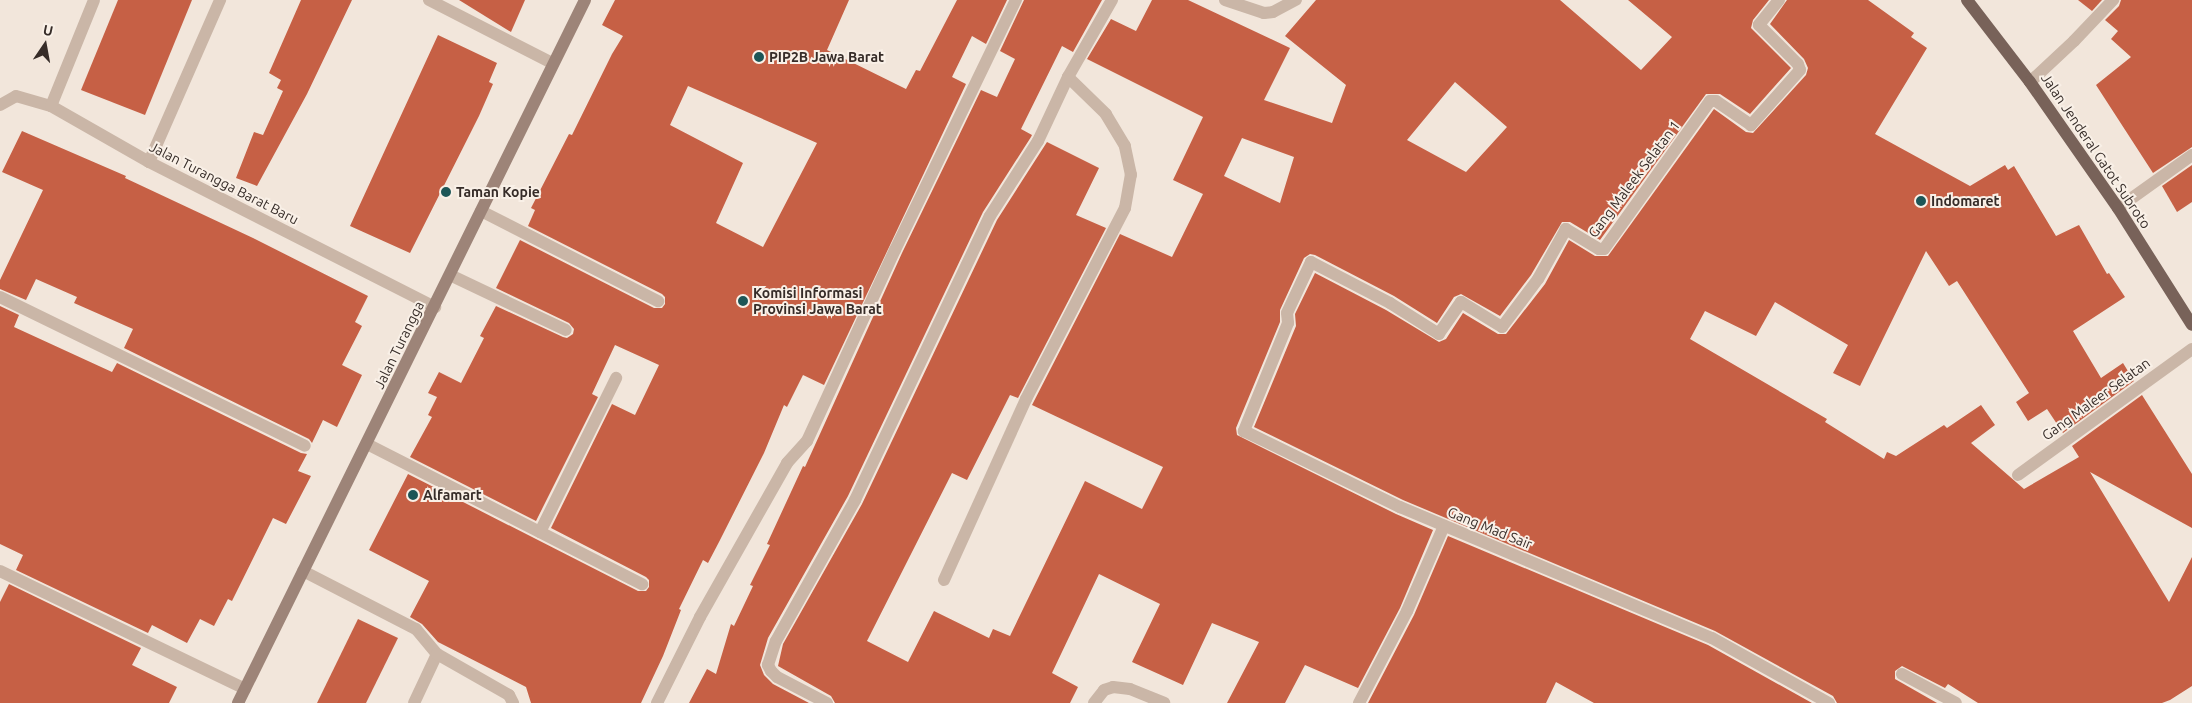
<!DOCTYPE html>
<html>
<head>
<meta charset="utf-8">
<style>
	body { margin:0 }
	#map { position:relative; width:2192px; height:703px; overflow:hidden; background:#f2e6db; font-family:Ubuntu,sans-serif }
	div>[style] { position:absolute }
	.building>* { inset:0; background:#c66045 }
	.lane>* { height:12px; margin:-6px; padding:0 6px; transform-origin:6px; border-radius:6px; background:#cab6a7 }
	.street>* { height:12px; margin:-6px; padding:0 6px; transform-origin:6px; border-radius:6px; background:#cab6a7 }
	.secondary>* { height:12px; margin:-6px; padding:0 6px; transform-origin:6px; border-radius:6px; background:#9d8478 }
	.primary>* { height:12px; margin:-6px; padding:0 6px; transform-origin:6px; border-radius:6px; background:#786259 }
	.dots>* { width:14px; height:14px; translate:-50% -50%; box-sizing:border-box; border:2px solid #f9f0e7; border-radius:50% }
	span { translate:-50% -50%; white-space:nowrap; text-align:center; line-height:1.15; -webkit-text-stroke:4px #f9f0e7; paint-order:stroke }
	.poi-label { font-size:14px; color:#362c28; font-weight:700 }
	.left { translate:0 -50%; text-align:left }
	.street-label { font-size:14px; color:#362c28 }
	.north { position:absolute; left:20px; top:20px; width:50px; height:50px; -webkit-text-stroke:4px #f9f0e7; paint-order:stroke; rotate:12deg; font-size:14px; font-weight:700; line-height:20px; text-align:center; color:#362c28 }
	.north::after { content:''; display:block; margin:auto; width:18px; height:22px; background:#362c28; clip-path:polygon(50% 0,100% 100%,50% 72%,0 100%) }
</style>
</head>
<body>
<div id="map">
	<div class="building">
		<div style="clip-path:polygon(118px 0,192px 0,145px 115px,81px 90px)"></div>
		<div style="clip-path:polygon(301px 0,352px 0,307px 94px,257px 186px,236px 178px,254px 132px,263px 135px,283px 91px,277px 88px,281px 80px,269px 73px)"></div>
		<div style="clip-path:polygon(459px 0,525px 0,511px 32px)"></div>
		<div style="clip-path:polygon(evenodd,615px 0,849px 0,827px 50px,906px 89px,916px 70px,920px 71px,957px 0,1007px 0,986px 44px,972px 36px,952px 77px,966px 84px,824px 385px,803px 375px,787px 407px,784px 405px,764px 453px,719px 542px,708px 563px,703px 560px,679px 609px,681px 610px,663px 656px,641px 703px,531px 703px,526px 687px,438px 642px,422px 624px,410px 617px,429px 581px,369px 550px,408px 474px,638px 591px,646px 591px,649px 587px,649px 580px,646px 577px,551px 528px,612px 404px,635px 415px,659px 365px,615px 345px,592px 394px,598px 397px,536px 521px,410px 457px,432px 417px,428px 415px,437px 397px,428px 393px,439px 372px,461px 383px,484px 338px,480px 336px,496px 306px,563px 337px,567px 338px,573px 334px,574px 329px,569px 323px,496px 288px,520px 240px,654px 308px,662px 308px,665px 304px,665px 297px,662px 294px,528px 226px,535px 210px,531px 208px,569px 134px,572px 135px,612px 54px,623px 36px,602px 25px,615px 0,688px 86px,817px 143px,763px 247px,716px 223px,743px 163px,670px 125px,688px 86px)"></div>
		<div style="clip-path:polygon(1024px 0,1102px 0,1073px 52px,1062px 46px,1021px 129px,1032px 135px,1031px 137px,983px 212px,848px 496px,768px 638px,760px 665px,764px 675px,773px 684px,809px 703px,689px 703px,707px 669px,716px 674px,731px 624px,734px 626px,753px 586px,750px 585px,770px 545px,767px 544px,803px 466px,805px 467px,902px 253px,981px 90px,997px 97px,1015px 59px,1000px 51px)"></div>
		<div style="clip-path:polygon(evenodd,1152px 0,1188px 0,1290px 48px,1264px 100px,1332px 123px,1346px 85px,1285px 36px,1316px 0,1560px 0,1641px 70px,1672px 37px,1628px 0,1769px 0,1753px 20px,1751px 28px,1791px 68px,1750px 114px,1720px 94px,1706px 94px,1600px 240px,1570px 222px,1562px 222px,1531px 275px,1500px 316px,1461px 294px,1454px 297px,1437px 323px,1394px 296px,1315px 255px,1310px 254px,1304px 258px,1280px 310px,1280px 322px,1236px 428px,1237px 435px,1396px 514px,1433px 530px,1400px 608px,1358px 688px,1305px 665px,1285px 703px,1227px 703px,1259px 642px,1212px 623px,1183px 685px,1132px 662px,1160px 604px,1099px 574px,1052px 673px,1078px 687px,1070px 703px,835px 703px,831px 696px,778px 666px,783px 644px,862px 504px,997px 220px,1047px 142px,1099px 168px,1076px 215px,1106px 228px,1018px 398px,1010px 395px,967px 480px,952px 473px,867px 641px,908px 662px,934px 611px,989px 638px,993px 629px,1010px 636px,1085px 481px,1142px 509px,1163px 467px,1032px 405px,1120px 234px,1172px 257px,1203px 194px,1173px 180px,1203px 117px,1087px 59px,1111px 19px,1136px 31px,1152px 0,1455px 82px,1507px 127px,1466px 172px,1407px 140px,1455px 82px,1152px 0,1242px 138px,1294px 157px,1280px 203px,1224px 176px,1242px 138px)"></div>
		<div style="clip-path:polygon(1787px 0,1868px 0,1914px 33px,1911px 37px,1927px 48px,1875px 134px,1970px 186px,2005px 165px,2008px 170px,2014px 166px,2056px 236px,2079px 225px,2107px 274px,2109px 273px,2125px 297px,2073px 331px,2101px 378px,2123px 363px,2134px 381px,2063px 433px,2047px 409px,2028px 421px,2016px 402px,2029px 393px,1957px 281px,1949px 286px,1926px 251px,1860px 386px,1833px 373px,1848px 345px,1775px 302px,1756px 336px,1705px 311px,1690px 339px,1827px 419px,1825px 422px,1884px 459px,1887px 452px,1896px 456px,1944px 425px,1947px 428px,1981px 405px,1995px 425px,1971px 443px,2024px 489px,2079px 457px,2072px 446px,2142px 395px,2192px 474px,2192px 528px,2090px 472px,2169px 602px,2192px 557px,2192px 686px,2170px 700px,2162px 703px,1978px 703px,1948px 684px,1945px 688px,1902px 666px,1895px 671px,1895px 679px,1937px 703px,1837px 703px,1833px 696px,1715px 631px,1403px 500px,1254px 427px,1296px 326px,1295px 314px,1315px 273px,1386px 310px,1439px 342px,1446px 339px,1463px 313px,1498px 334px,1506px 334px,1545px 284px,1569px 240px,1595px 256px,1608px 256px,1714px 109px,1746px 132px,1753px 133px,1806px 75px,1808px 68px,1804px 59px,1770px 24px)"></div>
		<div style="clip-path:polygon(2078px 0,2102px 0,2092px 11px)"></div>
		<div style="clip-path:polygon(2121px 0,2192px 0,2192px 147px,2153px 173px,2096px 85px,2131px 57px,2111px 39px,2118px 31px,2105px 20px,2119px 6px)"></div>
		<div style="clip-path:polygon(438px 35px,497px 63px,489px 82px,493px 84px,479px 116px,410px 253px,350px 226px)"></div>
		<div style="clip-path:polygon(22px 131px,126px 176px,125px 178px,253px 238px,368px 296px,355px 322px,362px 326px,342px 365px,362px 375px,337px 427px,323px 420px,312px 443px,309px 439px,124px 348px,133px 329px,74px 303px,77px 297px,36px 279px,26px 300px,0 289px,0 280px,43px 190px,2px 172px)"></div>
		<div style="clip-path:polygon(2192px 165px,2192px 202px,2177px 212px,2162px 186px)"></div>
		<div style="clip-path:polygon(0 306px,19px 315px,14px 327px,112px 372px,117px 363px,301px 453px,307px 454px,298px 471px,311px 476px,286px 524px,273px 518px,232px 601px,228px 599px,214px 626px,200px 619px,187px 643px,152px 625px,148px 633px,16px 570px,23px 555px,0 544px)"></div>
		<div style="clip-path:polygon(1448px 536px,1708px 645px,1812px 703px,1594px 703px,1556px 682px,1546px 703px,1368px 703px,1414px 615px)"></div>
		<div style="clip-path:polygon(9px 584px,141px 648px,132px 665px,177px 687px,169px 703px,0 703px,0 602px)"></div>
		<div style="clip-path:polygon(358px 619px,398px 638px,366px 703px,317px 703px)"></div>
	</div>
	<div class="lane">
		<div style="left:303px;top:571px;width:127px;rotate:27.2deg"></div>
		<div style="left:416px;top:629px;width:33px;rotate:50deg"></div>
		<div style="left:437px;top:654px;width:54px;rotate:115.1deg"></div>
		<div style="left:944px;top:580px;width:199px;rotate:-65.6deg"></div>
		<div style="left:1026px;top:399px;width:215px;rotate:-62.6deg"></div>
		<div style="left:1125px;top:208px;width:34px;rotate:-80deg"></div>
		<div style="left:1131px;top:175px;width:30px;rotate:-102deg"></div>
		<div style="left:1125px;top:146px;width:37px;rotate:-121deg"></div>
		<div style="left:1106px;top:114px;width:53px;rotate:-135.8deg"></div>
		<div style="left:437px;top:654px;width:83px;rotate:29.7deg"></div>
		<div style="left:509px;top:695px;width:9px;rotate:63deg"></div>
		<div style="left:1902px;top:674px;width:61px;rotate:28.2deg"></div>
	</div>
	<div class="street">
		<div style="left:429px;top:0;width:138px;rotate:27.1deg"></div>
		<div style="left:1225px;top:0;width:41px;rotate:18.4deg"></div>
		<div style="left:1264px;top:13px;width:9px;rotate:-6deg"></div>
		<div style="left:1273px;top:12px;width:26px;rotate:-28deg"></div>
		<div style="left:1779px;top:0;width:32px;rotate:129deg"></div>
		<div style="left:1759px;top:25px;width:55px;rotate:45deg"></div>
		<div style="left:1798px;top:64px;width:6px;rotate:72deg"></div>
		<div style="left:1800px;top:70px;width:74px;rotate:131.7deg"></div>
		<div style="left:1751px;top:125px;width:42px;rotate:-145.6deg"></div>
		<div style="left:1716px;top:101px;width:6px;rotate:180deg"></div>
		<div style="left:1710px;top:101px;width:182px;rotate:125.6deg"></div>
		<div style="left:1604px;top:249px;width:5px;rotate:180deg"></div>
		<div style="left:1599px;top:249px;width:39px;rotate:-149deg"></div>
		<div style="left:1566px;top:229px;width:57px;rotate:119.2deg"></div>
		<div style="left:1538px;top:279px;width:60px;rotate:126.9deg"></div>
		<div style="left:1502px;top:327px;width:48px;rotate:-148.6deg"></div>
		<div style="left:1461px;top:302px;width:39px;rotate:125deg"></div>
		<div style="left:1439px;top:334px;width:58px;rotate:-147.7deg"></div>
		<div style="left:1390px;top:303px;width:89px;rotate:-152.6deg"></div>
		<div style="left:1311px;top:262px;width:56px;rotate:115.2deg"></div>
		<div style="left:1287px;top:313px;width:10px;rotate:84deg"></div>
		<div style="left:1288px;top:323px;width:117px;rotate:112.2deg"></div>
		<div style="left:1244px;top:431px;width:174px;rotate:26deg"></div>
		<div style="left:1400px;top:507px;width:338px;rotate:22.8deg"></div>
		<div style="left:1712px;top:638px;width:134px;rotate:29.1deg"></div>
		<div style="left:2030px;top:82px;width:60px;rotate:-43deg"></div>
		<div style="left:2074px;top:41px;width:57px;rotate:-46.4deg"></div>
		<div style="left:0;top:105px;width:18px;rotate:-29deg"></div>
		<div style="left:16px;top:96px;width:36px;rotate:16deg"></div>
		<div style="left:51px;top:106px;width:113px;rotate:29.7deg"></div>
		<div style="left:149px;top:162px;width:321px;rotate:26.9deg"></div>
		<div style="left:51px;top:106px;width:114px;rotate:-67.9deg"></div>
		<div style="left:149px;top:162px;width:177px;rotate:-66.3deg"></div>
		<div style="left:2118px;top:208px;width:91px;rotate:-35.6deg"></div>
		<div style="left:481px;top:211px;width:199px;rotate:27deg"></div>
		<div style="left:450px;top:275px;width:128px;rotate:25.4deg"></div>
		<div style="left:0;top:297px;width:339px;rotate:26deg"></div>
		<div style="left:367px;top:444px;width:309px;rotate:27deg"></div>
		<div style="left:2018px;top:475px;width:215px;rotate:-35.9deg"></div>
		<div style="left:540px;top:532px;width:172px;rotate:-63.7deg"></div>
		<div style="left:0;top:571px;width:272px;rotate:25.7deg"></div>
		<div style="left:657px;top:703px;width:96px;rotate:-63.4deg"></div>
		<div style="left:700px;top:617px;width:177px;rotate:-60.5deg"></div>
		<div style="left:787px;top:463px;width:30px;rotate:-48deg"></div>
		<div style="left:807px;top:441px;width:210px;rotate:-65.3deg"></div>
		<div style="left:895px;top:250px;width:278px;rotate:-64.2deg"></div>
		<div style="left:827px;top:703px;width:56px;rotate:-152.5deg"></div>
		<div style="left:777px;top:677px;width:8px;rotate:-135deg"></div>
		<div style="left:771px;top:671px;width:7px;rotate:-117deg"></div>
		<div style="left:768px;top:665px;width:25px;rotate:-72deg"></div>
		<div style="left:776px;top:641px;width:162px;rotate:-60.7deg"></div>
		<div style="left:855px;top:500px;width:314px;rotate:-64.6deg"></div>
		<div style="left:990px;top:216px;width:89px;rotate:-57.4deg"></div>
		<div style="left:1038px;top:141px;width:71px;rotate:-64.9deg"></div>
		<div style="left:1068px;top:77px;width:89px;rotate:-60.3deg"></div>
		<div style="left:1094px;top:703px;width:16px;rotate:-52deg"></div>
		<div style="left:1104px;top:690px;width:9px;rotate:-18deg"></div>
		<div style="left:1113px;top:687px;width:17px;rotate:7deg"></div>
		<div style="left:1130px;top:689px;width:37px;rotate:22deg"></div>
		<div style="left:1359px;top:703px;width:104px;rotate:-62.4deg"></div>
		<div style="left:1407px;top:611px;width:93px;rotate:-66.5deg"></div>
	</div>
	<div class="secondary">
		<div style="left:238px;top:703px;width:784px;rotate:-63.73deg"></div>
	</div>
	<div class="primary">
		<div style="left:1967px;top:0;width:103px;rotate:52.5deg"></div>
		<div style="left:2030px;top:82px;width:154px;rotate:55.1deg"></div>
		<div style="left:2118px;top:208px;width:138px;rotate:57.7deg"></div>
	</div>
	<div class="dots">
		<div style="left:759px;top:57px;background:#1d5657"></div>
		<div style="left:446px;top:192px;background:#1d5657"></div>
		<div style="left:1921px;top:201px;background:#1d5657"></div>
		<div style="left:743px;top:301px;background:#1d5657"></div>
		<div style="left:413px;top:495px;background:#1d5657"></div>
	</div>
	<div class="poi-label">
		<span class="left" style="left:769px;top:57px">PIP2B Jawa Barat</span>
		<span class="left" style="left:456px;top:192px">Taman Kopie</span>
		<span class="left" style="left:1931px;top:201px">Indomaret</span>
		<span class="left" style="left:753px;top:301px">Komisi Informasi<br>Provinsi Jawa Barat</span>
		<span class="left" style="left:423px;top:495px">Alfamart</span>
	</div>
	<div class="street-label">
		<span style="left:2096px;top:151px;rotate:56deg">Jalan Jenderal Gatot Subroto</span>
		<span style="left:1634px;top:179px;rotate:-53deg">Gang Maleek Selatan 1</span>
		<span style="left:224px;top:183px;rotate:27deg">Jalan Turangga Barat Baru</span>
		<span style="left:399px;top:345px;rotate:-64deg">Jalan Turangga</span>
		<span style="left:2096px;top:399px;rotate:-36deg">Gang Maleer Selatan</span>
		<span style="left:1490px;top:528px;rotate:22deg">Gang Mad Sair</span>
	</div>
	<div class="north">U</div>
</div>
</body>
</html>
